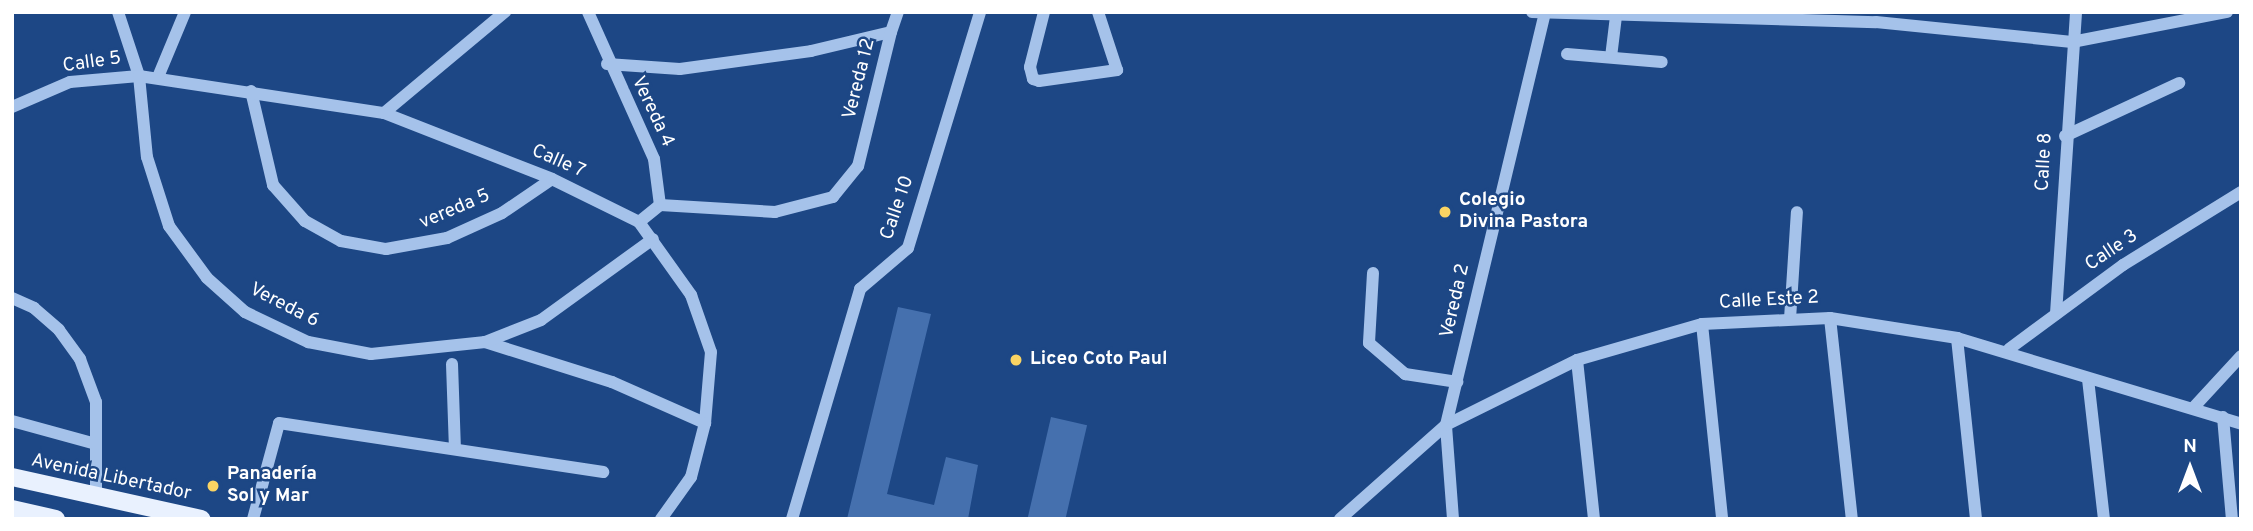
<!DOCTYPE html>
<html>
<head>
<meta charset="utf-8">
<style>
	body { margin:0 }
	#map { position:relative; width:2253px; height:531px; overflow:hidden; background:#1d4785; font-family:Overpass,sans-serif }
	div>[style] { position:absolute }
	.building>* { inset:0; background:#4570ae; transform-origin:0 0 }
	.minor>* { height:12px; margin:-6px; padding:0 6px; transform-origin:6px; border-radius:6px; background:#a5c2ea }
	.major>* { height:18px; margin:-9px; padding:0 9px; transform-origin:9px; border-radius:9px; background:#e9f1fe }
	.dots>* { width:19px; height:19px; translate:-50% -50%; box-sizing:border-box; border:4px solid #1d4785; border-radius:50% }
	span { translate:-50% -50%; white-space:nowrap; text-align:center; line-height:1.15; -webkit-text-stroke:5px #1d4785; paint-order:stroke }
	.street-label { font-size:19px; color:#fff }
	.poi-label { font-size:19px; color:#fff; font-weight:700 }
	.left { translate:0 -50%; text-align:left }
	.frame { position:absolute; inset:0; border:14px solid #fff; pointer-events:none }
	.north { position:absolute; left:2155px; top:433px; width:70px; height:70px; -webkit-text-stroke:5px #1d4785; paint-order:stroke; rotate:0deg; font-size:19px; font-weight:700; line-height:28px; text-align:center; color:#fff }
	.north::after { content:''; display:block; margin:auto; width:24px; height:32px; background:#fff; clip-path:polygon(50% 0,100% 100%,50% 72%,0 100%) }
</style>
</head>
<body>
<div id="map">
	<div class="building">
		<div style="clip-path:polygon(898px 307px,931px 314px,887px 494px,934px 505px,946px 457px,978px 465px,968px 519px,847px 519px)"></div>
		<div style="left:1051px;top:417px;width:37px;height:105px;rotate:13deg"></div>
	</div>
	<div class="minor">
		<div style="left:118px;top:12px;width:67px;rotate:71.8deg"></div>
		<div style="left:139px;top:76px;width:81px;rotate:84.4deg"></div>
		<div style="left:147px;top:157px;width:72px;rotate:72.3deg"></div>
		<div style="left:169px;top:226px;width:64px;rotate:53.8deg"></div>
		<div style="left:207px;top:278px;width:51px;rotate:41.8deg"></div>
		<div style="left:245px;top:312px;width:70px;rotate:25.5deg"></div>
		<div style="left:308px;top:342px;width:64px;rotate:10.8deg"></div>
		<div style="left:371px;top:354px;width:115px;rotate:-6deg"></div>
		<div style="left:485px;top:342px;width:133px;rotate:17.5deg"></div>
		<div style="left:612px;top:382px;width:102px;rotate:23.8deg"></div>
		<div style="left:588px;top:12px;width:161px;rotate:65.8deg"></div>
		<div style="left:654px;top:159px;width:46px;rotate:82.6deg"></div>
		<div style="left:660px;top:205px;width:27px;rotate:141deg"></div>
		<div style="left:1044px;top:12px;width:57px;rotate:104.3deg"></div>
		<div style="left:1030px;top:67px;width:12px;rotate:76deg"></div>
		<div style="left:1033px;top:79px;width:6px;rotate:18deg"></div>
		<div style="left:1039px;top:81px;width:79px;rotate:-8deg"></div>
		<div style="left:1117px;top:70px;width:61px;rotate:-108.1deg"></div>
		<div style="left:1532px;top:12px;width:344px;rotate:1.7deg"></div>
		<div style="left:1876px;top:22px;width:197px;rotate:5.8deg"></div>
		<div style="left:2072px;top:42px;width:158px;rotate:-11deg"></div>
		<div style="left:891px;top:32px;width:21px;rotate:-71deg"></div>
		<div style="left:1567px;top:54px;width:95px;rotate:4.8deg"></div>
		<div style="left:1611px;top:57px;width:41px;rotate:-83deg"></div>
		<div style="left:607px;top:64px;width:73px;rotate:3.9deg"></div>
		<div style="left:680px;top:69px;width:132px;rotate:-7.8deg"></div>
		<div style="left:811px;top:51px;width:82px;rotate:-13.4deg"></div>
		<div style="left:891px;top:32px;width:138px;rotate:103.8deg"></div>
		<div style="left:858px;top:166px;width:40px;rotate:129deg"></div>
		<div style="left:833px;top:197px;width:60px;rotate:165.5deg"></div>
		<div style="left:775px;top:212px;width:115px;rotate:-176.5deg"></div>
		<div style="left:158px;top:77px;width:70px;rotate:-67.4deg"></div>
		<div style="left:251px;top:91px;width:97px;rotate:76.8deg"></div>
		<div style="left:273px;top:185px;width:48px;rotate:48.4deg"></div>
		<div style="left:305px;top:221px;width:41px;rotate:29.1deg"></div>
		<div style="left:341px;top:241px;width:46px;rotate:10.1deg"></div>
		<div style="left:386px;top:249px;width:62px;rotate:-10.2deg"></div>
		<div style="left:447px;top:238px;width:60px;rotate:-24.4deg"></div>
		<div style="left:502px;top:213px;width:60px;rotate:-34.2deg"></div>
		<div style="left:12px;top:107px;width:63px;rotate:-23.3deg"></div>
		<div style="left:70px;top:82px;width:69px;rotate:-5deg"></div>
		<div style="left:139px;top:76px;width:248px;rotate:8.6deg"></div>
		<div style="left:384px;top:113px;width:180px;rotate:21.4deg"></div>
		<div style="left:552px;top:179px;width:97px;rotate:26.3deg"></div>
		<div style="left:639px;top:222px;width:90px;rotate:54.5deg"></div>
		<div style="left:691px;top:295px;width:60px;rotate:70.7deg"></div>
		<div style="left:711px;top:352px;width:71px;rotate:94.8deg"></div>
		<div style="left:705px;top:423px;width:56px;rotate:104.5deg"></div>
		<div style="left:691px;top:477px;width:52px;rotate:125.5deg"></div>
		<div style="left:384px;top:113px;width:158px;rotate:-39.9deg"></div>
		<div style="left:2065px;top:136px;width:126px;rotate:-24.9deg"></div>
		<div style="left:1373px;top:273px;width:70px;rotate:93.3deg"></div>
		<div style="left:1369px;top:343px;width:48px;rotate:40.7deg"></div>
		<div style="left:1405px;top:374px;width:53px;rotate:8.7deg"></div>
		<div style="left:12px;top:298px;width:24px;rotate:24deg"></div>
		<div style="left:34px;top:308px;width:33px;rotate:41deg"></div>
		<div style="left:59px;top:330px;width:36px;rotate:54deg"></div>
		<div style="left:80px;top:359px;width:46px;rotate:69.6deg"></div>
		<div style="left:96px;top:402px;width:94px;rotate:90deg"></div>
		<div style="left:2056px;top:314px;width:303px;rotate:-86.2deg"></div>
		<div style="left:1830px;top:318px;width:202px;rotate:83.8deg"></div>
		<div style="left:1790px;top:319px;width:107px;rotate:-86.3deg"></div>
		<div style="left:1702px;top:324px;width:196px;rotate:84.1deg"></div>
		<div style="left:1957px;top:338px;width:182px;rotate:84deg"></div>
		<div style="left:485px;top:342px;width:60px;rotate:-21.4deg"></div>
		<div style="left:541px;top:320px;width:138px;rotate:-35.9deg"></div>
		<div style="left:2009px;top:349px;width:142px;rotate:-36.4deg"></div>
		<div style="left:2123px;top:265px;width:139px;rotate:-31.7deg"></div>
		<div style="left:1577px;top:360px;width:160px;rotate:83.9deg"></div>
		<div style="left:452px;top:364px;width:85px;rotate:88deg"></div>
		<div style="left:2088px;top:379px;width:141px;rotate:83.5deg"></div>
		<div style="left:2194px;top:407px;width:69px;rotate:-47.3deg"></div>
		<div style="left:2223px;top:417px;width:102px;rotate:85deg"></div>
		<div style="left:12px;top:421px;width:87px;rotate:15.3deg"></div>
		<div style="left:253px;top:519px;width:99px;rotate:-74.8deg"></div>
		<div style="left:279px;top:423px;width:328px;rotate:8.6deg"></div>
		<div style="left:792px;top:519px;width:240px;rotate:-73.5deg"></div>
		<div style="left:860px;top:289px;width:63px;rotate:-40.5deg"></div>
		<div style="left:908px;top:248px;width:247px;rotate:-73deg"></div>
		<div style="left:1340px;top:519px;width:142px;rotate:-41.6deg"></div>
		<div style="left:1446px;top:425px;width:146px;rotate:-26.4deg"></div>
		<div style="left:1577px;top:360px;width:130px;rotate:-16.1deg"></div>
		<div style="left:1702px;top:324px;width:128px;rotate:-2.7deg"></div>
		<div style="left:1830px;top:318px;width:129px;rotate:8.9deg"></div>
		<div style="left:1957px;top:338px;width:297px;rotate:16.8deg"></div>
		<div style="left:1453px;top:519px;width:94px;rotate:-94.3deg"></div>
		<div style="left:1446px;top:425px;width:424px;rotate:-76.5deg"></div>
	</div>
	<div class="major">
		<div style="left:12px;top:477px;width:194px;rotate:12.5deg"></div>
		<div style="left:12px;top:509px;width:45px;rotate:12.8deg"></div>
	</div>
	<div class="dots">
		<div style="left:1445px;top:212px;background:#fad463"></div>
		<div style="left:1016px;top:360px;background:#fad463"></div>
		<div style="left:213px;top:486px;background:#fad463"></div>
	</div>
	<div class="street-label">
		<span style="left:92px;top:63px;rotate:-8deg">Calle 5</span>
		<span style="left:860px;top:79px;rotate:-76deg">Vereda 12</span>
		<span style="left:652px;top:112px;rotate:65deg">Vereda 4</span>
		<span style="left:558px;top:162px;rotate:24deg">Calle 7</span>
		<span style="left:2045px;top:162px;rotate:-87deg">Calle 8</span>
		<span style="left:898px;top:208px;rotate:-71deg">Calle 10</span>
		<span style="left:455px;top:210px;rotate:-23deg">vereda 5</span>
		<span style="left:2112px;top:251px;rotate:-34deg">Calle 3</span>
		<span style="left:1456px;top:301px;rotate:-77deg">Vereda 2</span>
		<span style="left:1769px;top:301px;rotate:-3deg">Calle Este 2</span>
		<span style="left:284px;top:306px;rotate:27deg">Vereda 6</span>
		<span style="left:111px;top:478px;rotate:12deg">Avenida Libertador</span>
	</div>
	<div class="poi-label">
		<span class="left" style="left:1459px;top:212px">Colegio<br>Divina Pastora</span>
		<span class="left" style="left:1030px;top:360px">Liceo Coto Paul</span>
		<span class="left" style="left:227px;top:486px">Panadería<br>Sol y Mar</span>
	</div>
	<div class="frame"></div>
	<div class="north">N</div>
</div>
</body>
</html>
